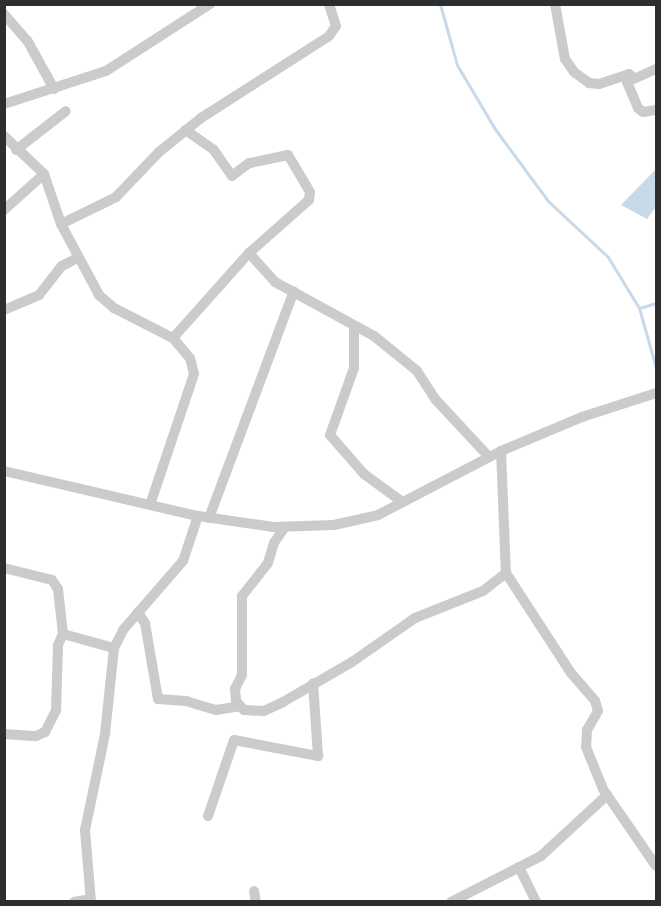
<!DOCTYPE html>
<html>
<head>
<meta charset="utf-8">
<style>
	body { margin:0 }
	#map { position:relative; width:661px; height:906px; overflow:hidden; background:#fff; font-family:Commissioner,sans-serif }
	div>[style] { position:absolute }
	.water>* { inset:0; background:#c8d9ea }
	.stream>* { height:3px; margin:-1.5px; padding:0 1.5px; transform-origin:1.5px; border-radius:1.5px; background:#c8d9ea }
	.street>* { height:10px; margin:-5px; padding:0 5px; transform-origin:5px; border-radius:5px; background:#cbcbcb }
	span { translate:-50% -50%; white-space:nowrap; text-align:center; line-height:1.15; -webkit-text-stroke:6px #fff; paint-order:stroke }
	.frame { position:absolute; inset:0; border:6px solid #2e2e2e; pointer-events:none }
</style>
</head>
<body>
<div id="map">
	<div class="water">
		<div style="clip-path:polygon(656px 169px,656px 207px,647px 219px,621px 205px)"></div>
	</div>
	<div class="stream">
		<div style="left:440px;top:4px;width:63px;rotate:74.4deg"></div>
		<div style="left:457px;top:65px;width:74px;rotate:59.3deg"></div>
		<div style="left:495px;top:129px;width:89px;rotate:53.6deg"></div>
		<div style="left:548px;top:201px;width:82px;rotate:43deg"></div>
		<div style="left:608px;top:257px;width:60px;rotate:58.7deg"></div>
		<div style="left:639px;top:308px;width:62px;rotate:74.2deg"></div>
		<div style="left:639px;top:308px;width:18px;rotate:-16deg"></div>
	</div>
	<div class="street">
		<div style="left:555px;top:4px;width:56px;rotate:79.7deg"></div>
		<div style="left:565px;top:59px;width:16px;rotate:55deg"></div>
		<div style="left:574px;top:72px;width:19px;rotate:36deg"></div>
		<div style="left:589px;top:83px;width:10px;rotate:6deg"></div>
		<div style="left:599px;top:84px;width:32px;rotate:-18deg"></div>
		<div style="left:629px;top:74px;width:4px;rotate:45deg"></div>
		<div style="left:4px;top:14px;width:35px;rotate:49deg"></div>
		<div style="left:27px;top:40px;width:56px;rotate:61.1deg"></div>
		<div style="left:656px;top:69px;width:32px;rotate:156deg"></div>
		<div style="left:627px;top:82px;width:28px;rotate:67deg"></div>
		<div style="left:638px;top:108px;width:6px;rotate:39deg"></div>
		<div style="left:643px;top:112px;width:13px;rotate:-9deg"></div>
		<div style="left:4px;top:104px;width:107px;rotate:-17.9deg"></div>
		<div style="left:106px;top:71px;width:124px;rotate:-32.8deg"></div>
		<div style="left:4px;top:136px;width:55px;rotate:43.5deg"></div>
		<div style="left:44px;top:174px;width:53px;rotate:71.2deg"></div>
		<div style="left:61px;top:224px;width:81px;rotate:61.8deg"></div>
		<div style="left:99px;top:295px;width:20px;rotate:41deg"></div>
		<div style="left:114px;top:308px;width:66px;rotate:27deg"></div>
		<div style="left:173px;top:338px;width:26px;rotate:50deg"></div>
		<div style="left:190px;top:358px;width:16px;rotate:76deg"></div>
		<div style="left:194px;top:374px;width:138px;rotate:108.6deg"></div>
		<div style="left:16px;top:150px;width:63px;rotate:-38deg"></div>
		<div style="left:4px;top:210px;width:54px;rotate:-42deg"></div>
		<div style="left:61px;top:224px;width:61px;rotate:-26.1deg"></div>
		<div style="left:116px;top:197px;width:62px;rotate:-46.3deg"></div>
		<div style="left:159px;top:152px;width:54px;rotate:-39deg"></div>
		<div style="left:201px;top:118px;width:152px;rotate:-32.6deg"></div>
		<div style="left:329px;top:36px;width:12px;rotate:-55deg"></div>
		<div style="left:336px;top:26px;width:23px;rotate:-108deg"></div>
		<div style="left:249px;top:253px;width:39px;rotate:48deg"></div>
		<div style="left:275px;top:282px;width:113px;rotate:28.6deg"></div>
		<div style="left:374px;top:336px;width:55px;rotate:39.1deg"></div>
		<div style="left:417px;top:371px;width:35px;rotate:57deg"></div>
		<div style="left:436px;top:400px;width:78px;rotate:47.1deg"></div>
		<div style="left:4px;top:310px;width:38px;rotate:-23deg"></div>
		<div style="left:39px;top:295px;width:37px;rotate:-52deg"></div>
		<div style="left:62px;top:266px;width:17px;rotate:-28deg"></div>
		<div style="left:354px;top:326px;width:42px;rotate:90deg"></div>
		<div style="left:354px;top:368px;width:71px;rotate:109.7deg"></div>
		<div style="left:330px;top:435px;width:52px;rotate:48.9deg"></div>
		<div style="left:364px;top:474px;width:46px;rotate:36.1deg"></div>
		<div style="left:173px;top:338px;width:114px;rotate:-48.2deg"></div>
		<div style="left:249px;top:253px;width:80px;rotate:-41.5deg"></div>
		<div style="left:309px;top:200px;width:8px;rotate:-83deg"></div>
		<div style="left:310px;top:192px;width:43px;rotate:-120.7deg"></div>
		<div style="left:288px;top:155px;width:40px;rotate:168deg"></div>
		<div style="left:249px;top:163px;width:21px;rotate:143deg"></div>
		<div style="left:232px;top:176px;width:32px;rotate:-125deg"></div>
		<div style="left:214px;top:150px;width:35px;rotate:-145deg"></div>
		<div style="left:501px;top:451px;width:122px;rotate:87.7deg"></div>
		<div style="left:506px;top:573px;width:119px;rotate:57deg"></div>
		<div style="left:571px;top:673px;width:37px;rotate:49deg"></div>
		<div style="left:595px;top:701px;width:10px;rotate:73deg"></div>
		<div style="left:598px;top:711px;width:22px;rotate:120deg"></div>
		<div style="left:587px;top:730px;width:17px;rotate:93deg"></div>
		<div style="left:586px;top:747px;width:45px;rotate:68deg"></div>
		<div style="left:603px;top:789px;width:93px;rotate:55.5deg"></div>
		<div style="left:4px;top:471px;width:199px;rotate:13.1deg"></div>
		<div style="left:198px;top:516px;width:76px;rotate:8.3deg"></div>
		<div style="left:273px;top:527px;width:61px;rotate:-1.9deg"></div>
		<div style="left:334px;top:525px;width:45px;rotate:-12.8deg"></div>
		<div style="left:378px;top:515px;width:139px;rotate:-27.5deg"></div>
		<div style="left:501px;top:451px;width:88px;rotate:-22.8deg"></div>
		<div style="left:582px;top:417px;width:78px;rotate:-18deg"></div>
		<div style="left:209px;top:518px;width:242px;rotate:-69.5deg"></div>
		<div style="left:285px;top:527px;width:19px;rotate:125deg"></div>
		<div style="left:274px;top:543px;width:21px;rotate:107deg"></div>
		<div style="left:268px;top:563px;width:42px;rotate:128.2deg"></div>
		<div style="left:242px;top:596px;width:79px;rotate:90deg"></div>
		<div style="left:242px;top:675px;width:16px;rotate:117deg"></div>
		<div style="left:235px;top:689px;width:12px;rotate:85deg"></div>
		<div style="left:236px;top:701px;width:12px;rotate:48deg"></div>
		<div style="left:244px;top:710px;width:20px;rotate:3deg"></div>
		<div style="left:264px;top:711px;width:21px;rotate:-25deg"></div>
		<div style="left:283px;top:702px;width:80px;rotate:-30.1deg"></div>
		<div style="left:352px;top:662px;width:77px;rotate:-34.9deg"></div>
		<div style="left:415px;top:618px;width:73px;rotate:-21.7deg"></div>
		<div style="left:483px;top:591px;width:29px;rotate:-38deg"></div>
		<div style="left:4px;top:568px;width:49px;rotate:14deg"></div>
		<div style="left:52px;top:580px;width:11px;rotate:56deg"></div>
		<div style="left:58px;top:589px;width:45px;rotate:83.7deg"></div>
		<div style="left:138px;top:612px;width:13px;rotate:58deg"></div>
		<div style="left:145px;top:623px;width:77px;rotate:80.3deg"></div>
		<div style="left:158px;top:699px;width:28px;rotate:4deg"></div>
		<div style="left:186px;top:701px;width:31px;rotate:17deg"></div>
		<div style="left:216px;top:710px;width:24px;rotate:-9deg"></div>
		<div style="left:4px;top:734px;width:32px;rotate:4deg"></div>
		<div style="left:36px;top:736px;width:10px;rotate:-24deg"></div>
		<div style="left:45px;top:732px;width:25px;rotate:-63deg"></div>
		<div style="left:56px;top:710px;width:65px;rotate:-88.2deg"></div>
		<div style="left:58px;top:645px;width:12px;rotate:-66deg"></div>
		<div style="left:63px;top:634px;width:53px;rotate:15.4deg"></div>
		<div style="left:208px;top:816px;width:80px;rotate:-71.1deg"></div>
		<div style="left:234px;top:740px;width:86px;rotate:10.8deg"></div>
		<div style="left:318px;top:756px;width:73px;rotate:-93.9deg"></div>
		<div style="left:519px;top:867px;width:39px;rotate:64deg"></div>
		<div style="left:254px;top:891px;width:11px;rotate:80deg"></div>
		<div style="left:74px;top:902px;width:17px;rotate:-10deg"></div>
		<div style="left:91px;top:902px;width:72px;rotate:-94.8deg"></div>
		<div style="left:85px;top:830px;width:98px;rotate:-78.2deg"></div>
		<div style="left:105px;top:734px;width:86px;rotate:-84deg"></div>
		<div style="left:114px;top:648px;width:20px;rotate:-63deg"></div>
		<div style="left:123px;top:630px;width:91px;rotate:-49deg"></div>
		<div style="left:183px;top:561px;width:47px;rotate:-71.6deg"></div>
		<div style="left:451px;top:902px;width:101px;rotate:-27.1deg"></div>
		<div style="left:541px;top:856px;width:90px;rotate:-42.7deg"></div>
	</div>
	<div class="frame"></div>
</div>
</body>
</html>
